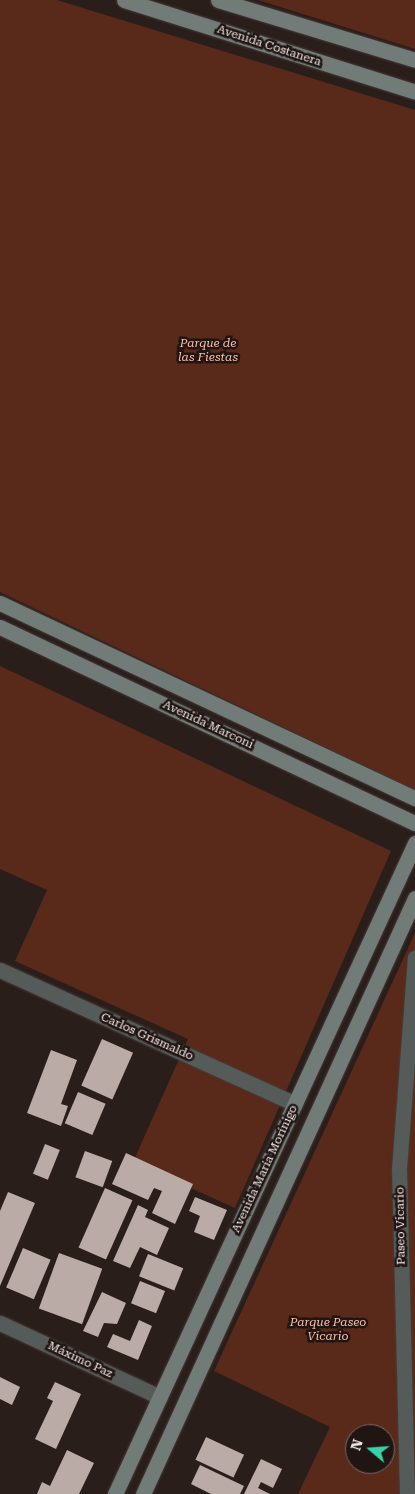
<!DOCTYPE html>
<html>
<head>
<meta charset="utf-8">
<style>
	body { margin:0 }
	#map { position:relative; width:415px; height:1494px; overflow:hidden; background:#2a1e1b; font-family:"Roboto Serif",serif }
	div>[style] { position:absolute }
	.green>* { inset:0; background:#592a19 }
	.building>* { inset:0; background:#baaba6; transform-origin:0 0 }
	.roads { filter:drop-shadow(0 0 1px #463b38) drop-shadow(0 0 1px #463b38) }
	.street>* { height:15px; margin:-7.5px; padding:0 7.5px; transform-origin:7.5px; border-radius:7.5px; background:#555b58 }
	.secondary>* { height:15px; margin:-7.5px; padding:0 7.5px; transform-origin:7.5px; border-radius:7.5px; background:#717b77 }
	span { translate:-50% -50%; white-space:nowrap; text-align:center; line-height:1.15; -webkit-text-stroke:5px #201512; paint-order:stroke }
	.street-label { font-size:12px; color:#f4ece9 }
	.park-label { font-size:12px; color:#f9bfaa; font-style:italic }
	.north { position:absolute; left:345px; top:1424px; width:50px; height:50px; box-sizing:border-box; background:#201512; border:1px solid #756b68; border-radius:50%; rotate:288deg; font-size:14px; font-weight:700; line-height:20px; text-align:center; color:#f4ece9 }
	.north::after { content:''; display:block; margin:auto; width:18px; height:22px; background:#36d4a7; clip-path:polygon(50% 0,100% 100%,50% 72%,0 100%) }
</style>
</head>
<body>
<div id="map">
	<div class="green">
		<div style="clip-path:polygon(0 0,57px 0,415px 110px,415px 790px,0 592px)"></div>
		<div style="clip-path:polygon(258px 0,415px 0,415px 49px)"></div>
		<div style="clip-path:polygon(0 666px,391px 851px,235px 1208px,133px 1162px,188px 1039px,15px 961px,47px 890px,0 869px)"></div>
		<div style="clip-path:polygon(evenodd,415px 933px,415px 1494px,298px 1494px,330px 1427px,214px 1371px,415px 933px,355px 1434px,385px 1434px,385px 1464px,355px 1464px,355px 1434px)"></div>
	</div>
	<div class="building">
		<div style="left:102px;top:1039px;width:34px;height:51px;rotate:24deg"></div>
		<div style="clip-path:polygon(51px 1050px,77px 1060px,61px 1104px,68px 1106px,61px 1126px,27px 1113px)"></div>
		<div style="left:78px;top:1092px;width:30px;height:34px;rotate:23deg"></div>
		<div style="left:45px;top:1144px;width:16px;height:32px;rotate:22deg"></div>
		<div style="left:85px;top:1151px;width:29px;height:28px;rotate:20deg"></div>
		<div style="clip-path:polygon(126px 1153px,193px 1184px,175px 1224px,152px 1213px,162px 1191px,154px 1188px,148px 1200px,112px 1184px)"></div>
		<div style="left:105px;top:1188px;width:30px;height:65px;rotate:24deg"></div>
		<div style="clip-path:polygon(8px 1192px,35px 1203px,0 1286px,0 1211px)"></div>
		<div style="clip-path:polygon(195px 1197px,227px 1210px,214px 1240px,194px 1232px,200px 1216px,189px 1211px)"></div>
		<div style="clip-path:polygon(138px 1205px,148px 1210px,145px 1217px,169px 1228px,157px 1255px,140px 1247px,130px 1268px,113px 1261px)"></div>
		<div style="left:23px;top:1248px;width:30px;height:43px;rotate:23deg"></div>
		<div style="left:59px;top:1253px;width:46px;height:59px;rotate:20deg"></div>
		<div style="left:148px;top:1254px;width:38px;height:24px;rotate:22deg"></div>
		<div style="left:140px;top:1281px;width:27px;height:24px;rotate:22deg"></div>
		<div style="clip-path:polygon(102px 1292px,126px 1303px,117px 1324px,104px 1323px,98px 1337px,83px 1331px)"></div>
		<div style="clip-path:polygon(139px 1320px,152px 1326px,138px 1360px,107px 1347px,113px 1334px,130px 1341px)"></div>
		<div style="clip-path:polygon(0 1377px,20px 1387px,12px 1405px,0 1399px)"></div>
		<div style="clip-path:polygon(55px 1382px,81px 1394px,56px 1449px,35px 1439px,53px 1401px,47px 1398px)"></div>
		<div style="left:206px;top:1437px;width:42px;height:25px;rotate:25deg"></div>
		<div style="clip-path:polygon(67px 1450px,94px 1463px,79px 1494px,37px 1494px,42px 1482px,50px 1486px)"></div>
		<div style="clip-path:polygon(261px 1459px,282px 1469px,273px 1488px,261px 1482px,258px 1488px,270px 1494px,244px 1494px)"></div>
		<div style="clip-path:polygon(200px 1465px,244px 1486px,240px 1494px,211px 1494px,191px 1484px)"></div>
	</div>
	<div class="roads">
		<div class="street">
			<div style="left:0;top:970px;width:324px;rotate:24.4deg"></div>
			<div style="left:0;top:1323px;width:176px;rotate:24.8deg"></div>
			<div style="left:407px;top:1494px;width:325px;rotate:-91.4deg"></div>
			<div style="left:399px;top:1169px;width:212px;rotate:-85.7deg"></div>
		</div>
		<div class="secondary">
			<div style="left:124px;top:0;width:305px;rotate:17.5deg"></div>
			<div style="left:218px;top:0;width:206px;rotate:16.9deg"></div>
			<div style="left:0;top:603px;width:459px;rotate:25.2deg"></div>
			<div style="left:0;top:627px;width:459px;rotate:25.3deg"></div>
			<div style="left:115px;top:1494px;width:717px;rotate:-65.26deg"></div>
			<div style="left:143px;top:1494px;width:655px;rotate:-65.47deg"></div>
		</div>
	</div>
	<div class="street-label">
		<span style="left:269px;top:46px;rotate:18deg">Avenida Costanera</span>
		<span style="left:208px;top:725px;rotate:25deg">Avenida Marconi</span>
		<span style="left:147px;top:1037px;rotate:24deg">Carlos Grismaldo</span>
		<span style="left:265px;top:1169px;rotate:-65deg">Avenida María Morínigo</span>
		<span style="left:401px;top:1226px;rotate:-91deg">Paseo Vicario</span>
		<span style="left:80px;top:1360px;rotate:25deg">Máximo Paz</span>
	</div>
	<div class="park-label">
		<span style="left:208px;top:351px">Parque de<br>las Fiestas</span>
		<span style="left:328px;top:1330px">Parque Paseo<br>Vicario</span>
	</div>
	<div class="north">N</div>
</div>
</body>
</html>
